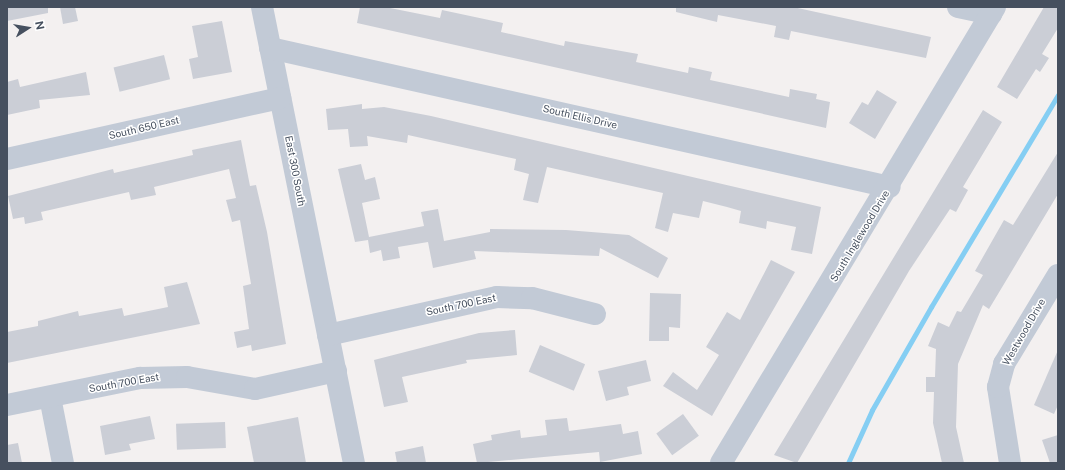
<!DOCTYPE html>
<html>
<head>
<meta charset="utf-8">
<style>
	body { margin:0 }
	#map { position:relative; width:1065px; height:470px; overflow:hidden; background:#f3f0f0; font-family:"Public Sans",sans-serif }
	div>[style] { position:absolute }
	.stream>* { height:5px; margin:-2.5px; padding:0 2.5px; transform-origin:2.5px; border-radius:2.5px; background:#85cef3 }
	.building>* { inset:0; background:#cbced6; transform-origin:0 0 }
	.minor>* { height:22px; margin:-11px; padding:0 11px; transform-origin:11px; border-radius:11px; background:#c2cad6 }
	span { translate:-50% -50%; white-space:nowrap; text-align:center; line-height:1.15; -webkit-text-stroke:3px #fff; paint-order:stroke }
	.street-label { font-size:10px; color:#46505f }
	.frame { position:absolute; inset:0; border:8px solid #46505f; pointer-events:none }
	.north { position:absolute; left:8px; top:8px; width:40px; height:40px; -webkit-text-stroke:3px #fff; paint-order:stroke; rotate:78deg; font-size:11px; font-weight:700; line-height:16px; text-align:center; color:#46505f }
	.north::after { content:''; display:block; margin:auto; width:14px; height:18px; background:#46505f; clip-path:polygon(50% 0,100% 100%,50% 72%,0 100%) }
</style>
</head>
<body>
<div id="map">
	<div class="stream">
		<div style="left:848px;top:463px;width:58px;rotate:-65.6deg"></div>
		<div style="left:872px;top:410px;width:119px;rotate:-60.2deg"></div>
		<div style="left:931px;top:307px;width:247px;rotate:-59.1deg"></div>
	</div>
	<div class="building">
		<div style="clip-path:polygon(7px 7px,48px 7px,48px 13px,7px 21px)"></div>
		<div style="clip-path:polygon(60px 7px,75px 7px,78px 21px,63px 24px)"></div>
		<div style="clip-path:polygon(360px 7px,385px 7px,440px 18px,442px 10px,503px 23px,501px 32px,564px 46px,565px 41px,638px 54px,636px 62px,688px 73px,689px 67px,712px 72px,710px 80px,789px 97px,790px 89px,817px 94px,816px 99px,830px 102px,826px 128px,357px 23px)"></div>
		<div style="clip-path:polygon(676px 7px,793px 7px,931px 37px,926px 58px,791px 31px,789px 40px,774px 37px,776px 26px,718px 15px,717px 22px,676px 12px)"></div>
		<div style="clip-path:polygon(1044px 7px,1058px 7px,1058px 28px,1042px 54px,1049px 58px,1040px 72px,1036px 69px,1017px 99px,997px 87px)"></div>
		<div style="clip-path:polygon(222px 21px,232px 72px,193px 79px,189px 59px,198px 57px,192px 26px)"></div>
		<div style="left:164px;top:55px;width:25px;height:52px;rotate:76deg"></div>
		<div style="clip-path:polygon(86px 72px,90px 95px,39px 100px,40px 108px,7px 115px,7px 82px,18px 79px,20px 87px)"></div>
		<div style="clip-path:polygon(877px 90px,897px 102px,875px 139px,849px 123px,862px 102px,868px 105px)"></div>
		<div style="clip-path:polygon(362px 104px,362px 109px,384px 107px,431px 116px,821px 207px,812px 254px,791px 250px,796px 227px,767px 221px,766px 229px,739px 223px,741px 211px,727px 207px,703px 201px,699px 218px,673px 213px,668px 232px,655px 228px,663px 193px,547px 167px,538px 203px,523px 200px,529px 174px,514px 170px,516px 159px,408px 135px,407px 143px,367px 136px,368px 146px,350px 147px,348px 129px,328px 130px,326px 109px)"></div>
		<div style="clip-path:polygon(983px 110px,1002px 122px,963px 187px,968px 190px,956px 212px,950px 209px,909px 271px,797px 463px,774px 455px)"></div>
		<div style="clip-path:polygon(241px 140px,250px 186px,256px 185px,267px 232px,286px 344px,252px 351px,251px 345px,237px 348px,234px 332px,249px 329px,243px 286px,251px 284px,240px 220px,232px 222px,226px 200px,236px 198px,229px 169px,154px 187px,156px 195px,131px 200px,129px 192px,41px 212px,43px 220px,25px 224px,24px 217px,13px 219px,8px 196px,113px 169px,114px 173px,193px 155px,192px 150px)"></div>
		<div style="clip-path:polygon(1058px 152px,1058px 194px,989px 309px,983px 305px,958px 364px,956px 427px,964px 463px,942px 463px,933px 423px,934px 392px,926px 392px,926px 377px,935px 377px,936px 349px,928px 346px,938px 322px,949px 327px,957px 311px,961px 312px,983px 275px,975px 271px,1004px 220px,1013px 225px)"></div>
		<div style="clip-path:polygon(361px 164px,365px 180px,375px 177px,380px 199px,362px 203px,369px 237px,424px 226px,421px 212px,438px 209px,444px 241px,490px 232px,490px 229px,566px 230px,629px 235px,668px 258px,658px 278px,600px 248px,599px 256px,474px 251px,476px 259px,433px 268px,428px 242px,398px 247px,400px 258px,383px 261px,381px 250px,370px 253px,368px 240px,355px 242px,338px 169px)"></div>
		<div style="clip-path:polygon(771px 260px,795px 272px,712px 416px,663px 386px,673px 372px,697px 390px,719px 355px,706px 347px,727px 312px,740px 320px)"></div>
		<div style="clip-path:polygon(187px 282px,200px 324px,7px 363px,7px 332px,38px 326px,38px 321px,78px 311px,79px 316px,122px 308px,124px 316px,168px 307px,164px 287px)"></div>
		<div style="clip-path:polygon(650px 293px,681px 294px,680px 328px,669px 327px,669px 341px,649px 341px)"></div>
		<div style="clip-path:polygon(515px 330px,517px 355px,466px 360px,467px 363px,402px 377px,408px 402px,384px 407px,374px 360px,479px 333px)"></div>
		<div style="left:540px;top:345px;width:49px;height:29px;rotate:23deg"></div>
		<div style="clip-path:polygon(1058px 350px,1058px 405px,1054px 414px,1034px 405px)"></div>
		<div style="clip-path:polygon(646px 360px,651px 381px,627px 387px,629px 395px,606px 401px,598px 371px)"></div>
		<div style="left:683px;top:414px;width:27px;height:33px;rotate:54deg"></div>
		<div style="clip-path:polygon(150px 416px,155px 439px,129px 444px,131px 450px,105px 455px,100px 426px)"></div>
		<div style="clip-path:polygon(298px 417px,306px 463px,254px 463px,247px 427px)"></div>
		<div style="clip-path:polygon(567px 418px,569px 431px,621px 424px,623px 434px,638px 431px,642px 454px,600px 462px,599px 452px,477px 463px,473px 444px,492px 440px,491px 435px,520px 430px,521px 438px,547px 435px,545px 420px)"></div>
		<div style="left:225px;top:422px;width:26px;height:49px;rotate:88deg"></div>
		<div style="clip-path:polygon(1058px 435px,1058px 463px,1050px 463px,1042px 440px)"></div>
		<div style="clip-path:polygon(18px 443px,22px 463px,7px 463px,7px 445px)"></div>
		<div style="clip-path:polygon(423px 446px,426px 463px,397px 463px,395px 452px)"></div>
	</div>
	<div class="minor">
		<div style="left:262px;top:7px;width:465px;rotate:78.6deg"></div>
		<div style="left:958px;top:7px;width:34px;rotate:12deg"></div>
		<div style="left:270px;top:48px;width:635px;rotate:12.64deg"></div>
		<div style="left:7px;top:159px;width:280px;rotate:-12.6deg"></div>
		<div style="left:328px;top:335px;width:173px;rotate:-12.7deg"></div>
		<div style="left:497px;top:297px;width:35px;rotate:2deg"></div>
		<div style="left:532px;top:298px;width:65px;rotate:14.3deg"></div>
		<div style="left:50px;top:397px;width:67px;rotate:78.9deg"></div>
		<div style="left:7px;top:405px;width:136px;rotate:-11.5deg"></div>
		<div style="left:140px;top:378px;width:47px;rotate:-1.2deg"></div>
		<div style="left:187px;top:377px;width:69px;rotate:10deg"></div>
		<div style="left:255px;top:389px;width:83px;rotate:-12.5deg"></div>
		<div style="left:721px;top:463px;width:532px;rotate:-59deg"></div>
		<div style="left:1010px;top:463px;width:77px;rotate:-99deg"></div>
		<div style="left:998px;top:387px;width:24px;rotate:-75deg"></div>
		<div style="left:1004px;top:364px;width:104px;rotate:-58.8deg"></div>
	</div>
	<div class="street-label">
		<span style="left:580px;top:117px;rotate:13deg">South Ellis Drive</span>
		<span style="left:144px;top:128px;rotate:-13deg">South 650 East</span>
		<span style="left:295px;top:171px;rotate:79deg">East 300 South</span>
		<span style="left:860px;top:236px;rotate:-59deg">South Inglewood Drive</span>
		<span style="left:461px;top:305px;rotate:-12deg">South 700 East</span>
		<span style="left:1024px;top:332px;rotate:-60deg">Westwood Drive</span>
		<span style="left:124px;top:383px;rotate:-10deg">South 700 East</span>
	</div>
	<div class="frame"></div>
	<div class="north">N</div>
</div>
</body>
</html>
